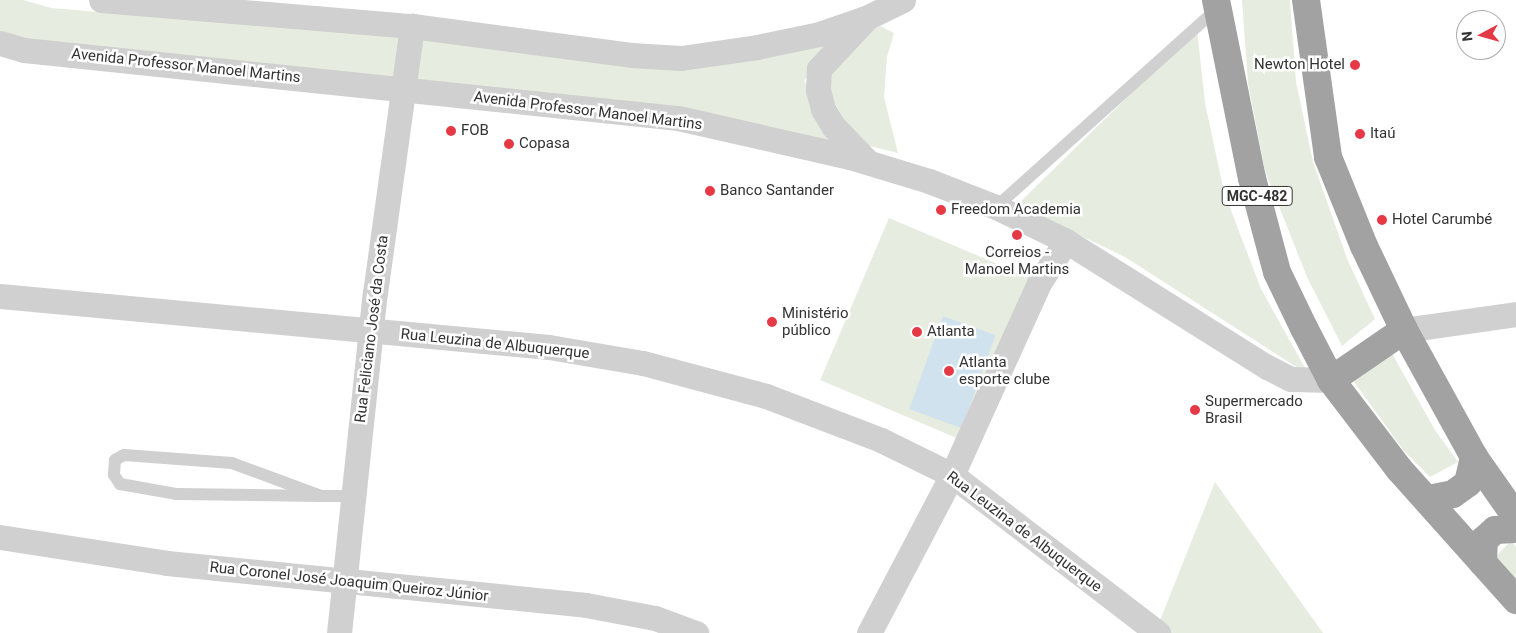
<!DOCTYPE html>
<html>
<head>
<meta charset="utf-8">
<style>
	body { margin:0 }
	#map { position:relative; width:1516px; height:633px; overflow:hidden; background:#fff; font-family:Roboto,sans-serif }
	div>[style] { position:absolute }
	.green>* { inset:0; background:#e6ecdf; transform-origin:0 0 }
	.water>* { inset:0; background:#cfe2ee; transform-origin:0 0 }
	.service>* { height:12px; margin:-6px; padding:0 6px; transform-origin:6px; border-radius:6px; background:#d0d0d0 }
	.minor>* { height:25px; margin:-12.5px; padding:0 12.5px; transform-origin:12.5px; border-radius:12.5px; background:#d0d0d0 }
	.trunk>* { height:28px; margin:-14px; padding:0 14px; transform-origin:14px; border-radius:14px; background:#a2a2a2 }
	.dots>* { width:14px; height:14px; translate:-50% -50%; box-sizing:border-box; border:2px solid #fff; border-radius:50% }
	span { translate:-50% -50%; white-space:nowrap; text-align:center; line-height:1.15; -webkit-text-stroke:5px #fff; paint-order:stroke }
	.shield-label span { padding:1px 4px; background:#fff; border:1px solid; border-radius:4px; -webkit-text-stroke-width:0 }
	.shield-label { font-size:14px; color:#333; font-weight:700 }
	.poi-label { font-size:15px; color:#333 }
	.right { translate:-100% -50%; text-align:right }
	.left { translate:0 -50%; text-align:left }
	.street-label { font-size:15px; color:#333 }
	.north { position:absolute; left:1456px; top:10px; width:50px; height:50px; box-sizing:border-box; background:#fff; border:1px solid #adadad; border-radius:50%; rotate:264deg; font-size:14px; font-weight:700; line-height:20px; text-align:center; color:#333 }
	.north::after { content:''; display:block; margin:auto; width:18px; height:22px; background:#e63946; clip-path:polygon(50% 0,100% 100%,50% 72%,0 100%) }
</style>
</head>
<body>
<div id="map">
	<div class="green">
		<div style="clip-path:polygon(0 0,23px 0,51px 8px,123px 14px,403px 34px,398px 86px,38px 42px,0 32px)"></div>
		<div style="clip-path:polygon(1242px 0,1290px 0,1296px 82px,1313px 162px,1348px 261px,1375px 319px,1342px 346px,1307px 277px,1265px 171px,1248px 83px)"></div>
		<div style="clip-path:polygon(880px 26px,894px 33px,887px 57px,884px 97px,898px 153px,857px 143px,831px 96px,823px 68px,867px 31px)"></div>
		<div style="clip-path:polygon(1197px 29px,1205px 103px,1224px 192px,1261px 289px,1309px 375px,1125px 257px,1017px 205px)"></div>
		<div style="clip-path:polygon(417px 30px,633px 59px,843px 32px,804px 81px,850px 156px,413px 84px)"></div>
		<div style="left:889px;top:218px;width:161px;height:176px;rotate:23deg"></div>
		<div style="clip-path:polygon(1390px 350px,1435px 430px,1458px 462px,1430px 477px,1404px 451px,1352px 379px)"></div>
		<div style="clip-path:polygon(1215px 482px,1323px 633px,1155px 633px)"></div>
		<div style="clip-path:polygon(1511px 541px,1516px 547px,1516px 583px,1494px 558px)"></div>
	</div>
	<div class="water">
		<div style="left:943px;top:316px;width:56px;height:99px;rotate:20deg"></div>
	</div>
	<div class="service">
		<div style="left:996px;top:207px;width:297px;rotate:-41.9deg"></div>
		<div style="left:321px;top:496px;width:95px;rotate:-159.7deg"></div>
		<div style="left:232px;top:463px;width:108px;rotate:-175.8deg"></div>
		<div style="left:124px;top:455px;width:10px;rotate:151deg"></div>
		<div style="left:115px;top:460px;width:15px;rotate:94deg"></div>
		<div style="left:114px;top:475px;width:11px;rotate:56deg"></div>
		<div style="left:120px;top:484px;width:58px;rotate:10deg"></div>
		<div style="left:177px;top:494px;width:144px;rotate:0.8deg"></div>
		<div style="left:321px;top:496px;width:31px"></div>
	</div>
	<div class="minor">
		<div style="left:101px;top:0;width:312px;rotate:4.8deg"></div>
		<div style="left:412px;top:26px;width:221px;rotate:7.5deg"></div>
		<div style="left:631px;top:55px;width:50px;rotate:3.4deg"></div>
		<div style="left:681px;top:58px;width:77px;rotate:-8.2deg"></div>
		<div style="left:757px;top:47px;width:63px;rotate:-11.8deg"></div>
		<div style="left:819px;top:34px;width:52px;rotate:-19.1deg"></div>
		<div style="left:868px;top:17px;width:39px;rotate:-26deg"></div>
		<div style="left:864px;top:21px;width:66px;rotate:133.2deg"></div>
		<div style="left:819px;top:69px;width:21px;rotate:93deg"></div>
		<div style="left:818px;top:90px;width:20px;rotate:75deg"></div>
		<div style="left:823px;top:109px;width:21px;rotate:59deg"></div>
		<div style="left:834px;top:127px;width:47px;rotate:45.9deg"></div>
		<div style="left:0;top:43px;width:25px;rotate:16deg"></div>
		<div style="left:24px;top:50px;width:658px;rotate:5.94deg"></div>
		<div style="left:678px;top:118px;width:176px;rotate:12.8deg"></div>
		<div style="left:850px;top:157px;width:83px;rotate:16.9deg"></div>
		<div style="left:929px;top:181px;width:72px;rotate:21.2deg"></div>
		<div style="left:996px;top:207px;width:78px;rotate:25.9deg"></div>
		<div style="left:1066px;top:241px;width:237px;rotate:32.1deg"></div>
		<div style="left:1267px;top:367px;width:27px;rotate:27deg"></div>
		<div style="left:1291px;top:379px;width:40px;rotate:1.4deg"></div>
		<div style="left:0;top:296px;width:551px;rotate:5.31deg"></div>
		<div style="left:549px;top:347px;width:95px;rotate:9.7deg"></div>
		<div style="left:643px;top:363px;width:127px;rotate:15deg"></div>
		<div style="left:766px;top:396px;width:123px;rotate:20.9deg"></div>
		<div style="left:881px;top:440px;width:79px;rotate:26.2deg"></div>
		<div style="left:952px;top:475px;width:260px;rotate:37.5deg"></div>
		<div style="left:1404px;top:330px;width:113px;rotate:-8.1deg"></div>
		<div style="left:0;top:537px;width:169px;rotate:8.8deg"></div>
		<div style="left:167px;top:563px;width:421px;rotate:5.7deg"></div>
		<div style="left:586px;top:605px;width:70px;rotate:10.7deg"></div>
		<div style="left:655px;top:618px;width:44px;rotate:20.1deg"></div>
		<div style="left:339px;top:633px;width:342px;rotate:-84deg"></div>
		<div style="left:375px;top:293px;width:270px;rotate:-82.1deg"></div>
		<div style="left:869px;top:633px;width:178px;rotate:-62.3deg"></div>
		<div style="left:952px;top:475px;width:211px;rotate:-65.6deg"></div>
		<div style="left:1039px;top:283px;width:50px;rotate:-57.3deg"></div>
	</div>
	<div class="trunk">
		<div style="left:1216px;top:0;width:182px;rotate:78.6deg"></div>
		<div style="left:1252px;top:178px;width:97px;rotate:75.1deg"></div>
		<div style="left:1277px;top:272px;width:62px;rotate:64.3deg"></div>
		<div style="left:1304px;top:328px;width:59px;rotate:62.6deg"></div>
		<div style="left:1331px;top:380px;width:112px;rotate:52.6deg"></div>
		<div style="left:1399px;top:469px;width:176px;rotate:48.2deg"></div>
		<div style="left:1306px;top:0;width:159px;rotate:82deg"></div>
		<div style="left:1328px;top:157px;width:96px;rotate:68deg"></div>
		<div style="left:1364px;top:246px;width:93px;rotate:64.5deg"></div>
		<div style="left:1404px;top:330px;width:145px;rotate:61.1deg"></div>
		<div style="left:1474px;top:457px;width:73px;rotate:55deg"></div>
		<div style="left:1331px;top:380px;width:88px;rotate:-34.4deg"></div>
		<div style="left:1428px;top:499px;width:25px;rotate:-11deg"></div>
		<div style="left:1453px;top:494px;width:19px;rotate:-36deg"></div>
		<div style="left:1468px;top:483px;width:27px;rotate:-77deg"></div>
		<div style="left:1483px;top:563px;width:23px;rotate:-88deg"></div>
		<div style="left:1484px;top:540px;width:15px;rotate:-42deg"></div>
		<div style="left:1495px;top:530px;width:21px;rotate:-3deg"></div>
	</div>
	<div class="dots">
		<div style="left:1355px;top:65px;background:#e63946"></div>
		<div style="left:451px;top:131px;background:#e63946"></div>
		<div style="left:1360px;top:134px;background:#e63946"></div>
		<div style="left:509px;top:144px;background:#e63946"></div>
		<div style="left:710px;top:191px;background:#e63946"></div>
		<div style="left:941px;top:210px;background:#e63946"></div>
		<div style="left:1382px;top:220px;background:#e63946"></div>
		<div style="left:1017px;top:235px;background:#e63946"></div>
		<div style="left:772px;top:322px;background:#e63946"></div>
		<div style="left:917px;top:332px;background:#e63946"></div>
		<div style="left:949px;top:371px;background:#e63946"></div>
		<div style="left:1195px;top:410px;background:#e63946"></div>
	</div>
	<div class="shield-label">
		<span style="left:1257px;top:196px">MGC-482</span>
	</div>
	<div class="poi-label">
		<span class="right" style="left:1345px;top:65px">Newton Hotel</span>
		<span class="left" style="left:461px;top:131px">FOB</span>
		<span class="left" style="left:1370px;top:134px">Itaú</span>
		<span class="left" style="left:519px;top:144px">Copasa</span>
		<span class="left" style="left:720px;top:191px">Banco Santander</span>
		<span class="left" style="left:951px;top:210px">Freedom Academia</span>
		<span class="left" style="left:1392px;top:220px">Hotel Carumbé</span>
		<span style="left:1017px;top:261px">Correios -<br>Manoel Martins</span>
		<span class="left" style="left:782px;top:322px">Ministério<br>público</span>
		<span class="left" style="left:927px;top:332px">Atlanta</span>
		<span class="left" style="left:959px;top:371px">Atlanta<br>esporte clube</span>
		<span class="left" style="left:1205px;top:410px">Supermercado<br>Brasil</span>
	</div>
	<div class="street-label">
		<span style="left:186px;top:66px;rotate:6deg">Avenida Professor Manoel Martins</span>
		<span style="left:588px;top:111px;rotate:7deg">Avenida Professor Manoel Martins</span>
		<span style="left:372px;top:329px;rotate:-83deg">Rua Feliciano José da Costa</span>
		<span style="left:495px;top:344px;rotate:6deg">Rua Leuzina de Albuquerque</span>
		<span style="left:1024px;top:532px;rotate:37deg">Rua Leuzina de Albuquerque</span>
		<span style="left:349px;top:582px;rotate:6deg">Rua Coronel José Joaquim Queiroz Júnior</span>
	</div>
	<div class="north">N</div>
</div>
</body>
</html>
